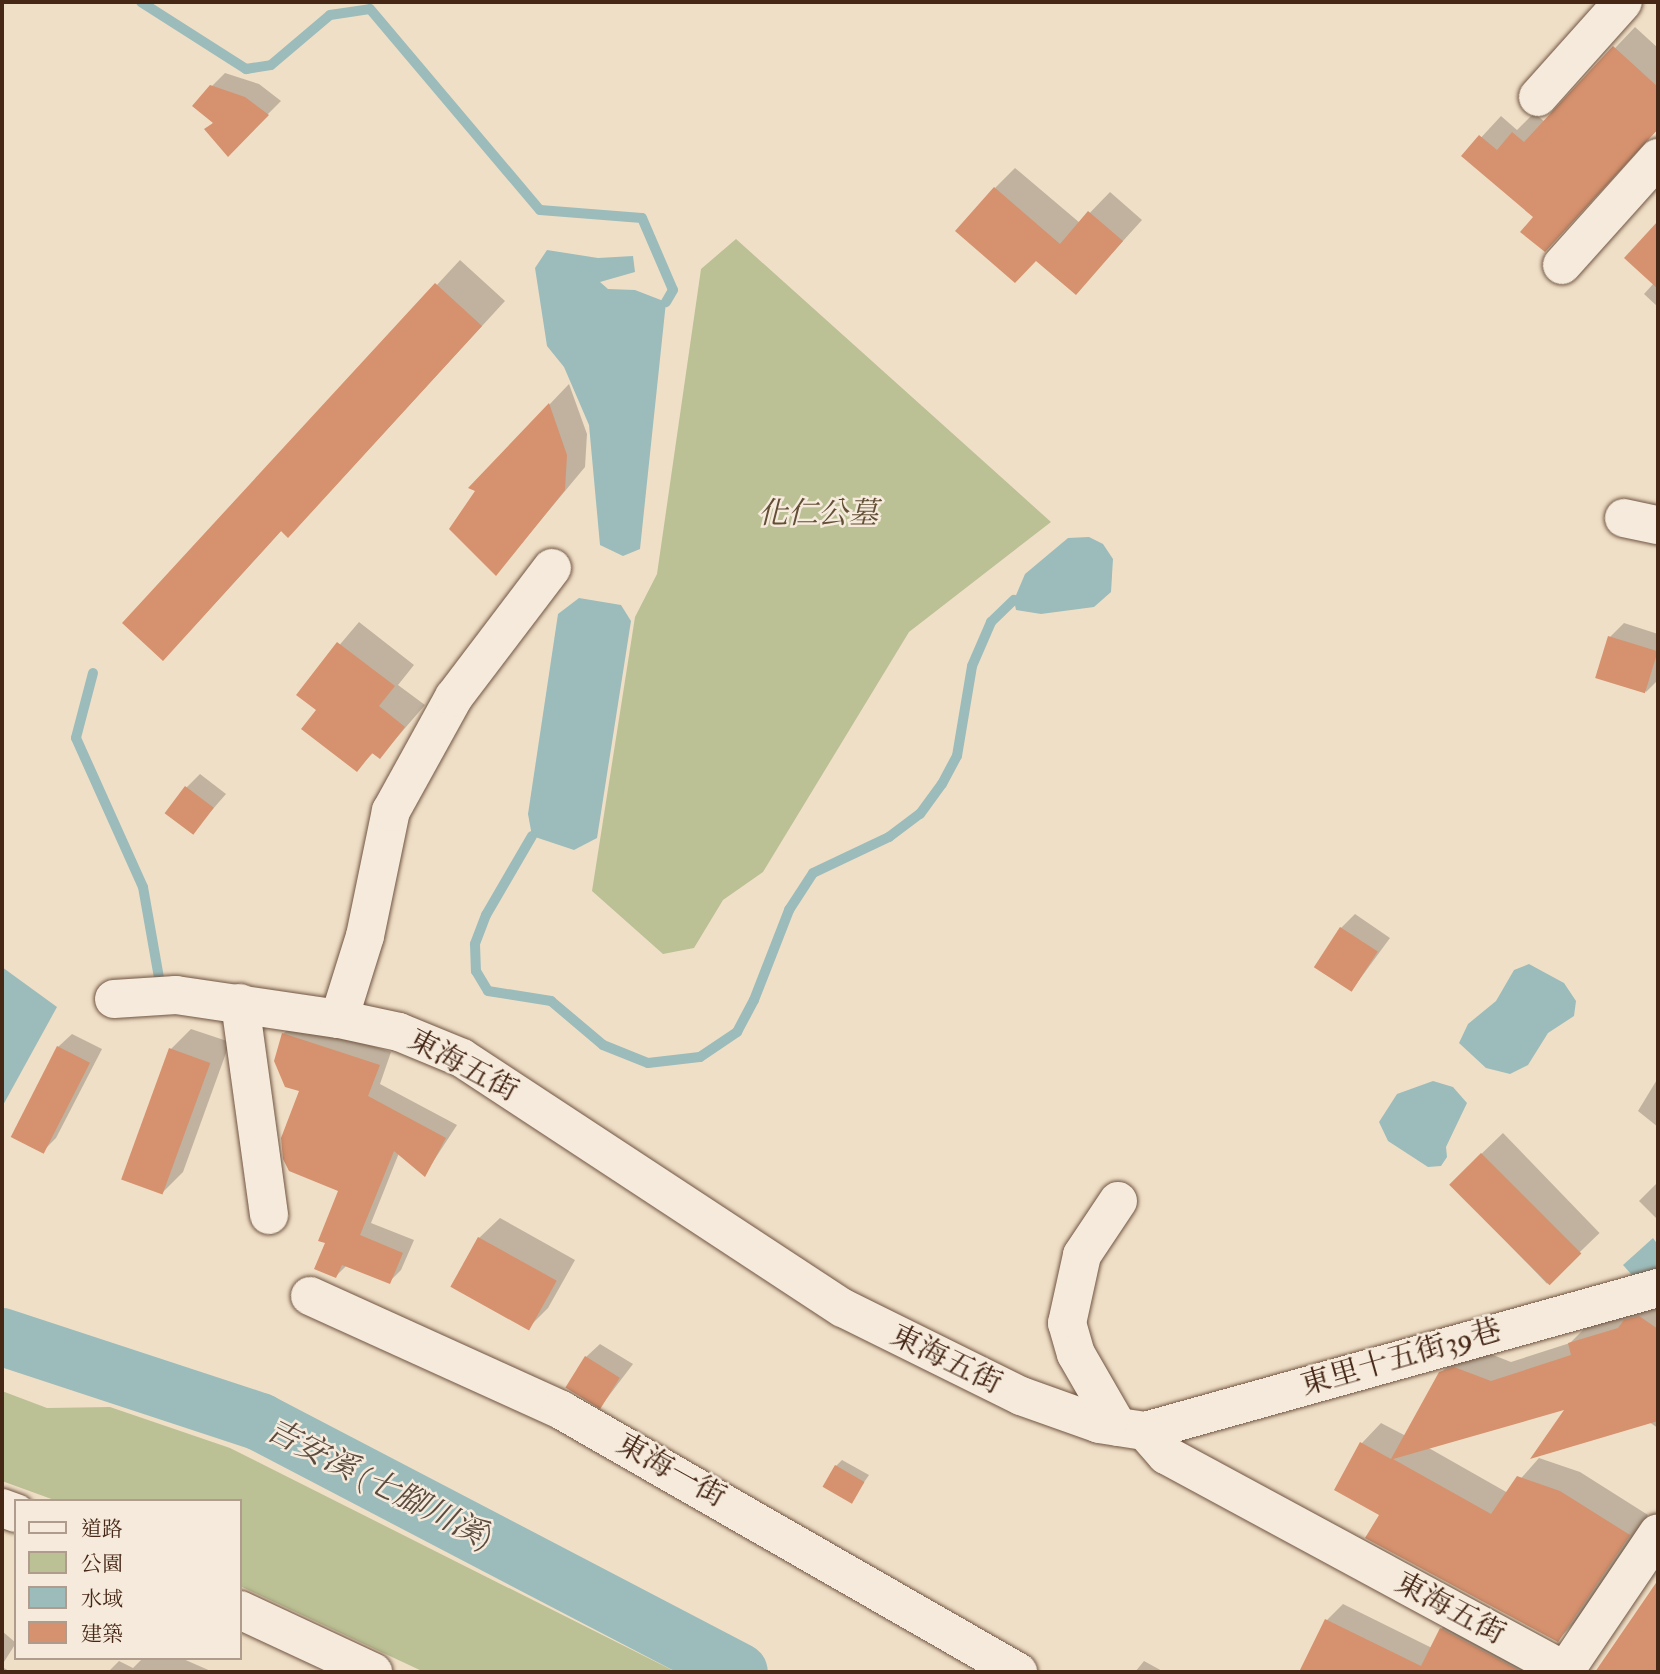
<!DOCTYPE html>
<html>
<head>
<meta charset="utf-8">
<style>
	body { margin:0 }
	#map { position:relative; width:1660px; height:1674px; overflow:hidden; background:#f0dfc7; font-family:"IM FELL Double Pica","Noto Serif TC",serif }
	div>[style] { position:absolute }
	.green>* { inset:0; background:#bbc194 }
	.water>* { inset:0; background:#9bbcbb }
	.shadow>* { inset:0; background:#0003; transform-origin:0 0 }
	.stream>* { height:10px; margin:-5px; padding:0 5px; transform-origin:5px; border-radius:5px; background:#9bbcbb }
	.river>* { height:58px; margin:-29px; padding:0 29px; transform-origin:29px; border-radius:29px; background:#9bbcbb }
	.building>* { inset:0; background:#d6916e; transform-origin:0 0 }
	.roads { filter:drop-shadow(0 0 2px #705542) drop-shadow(0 0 2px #705542) }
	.minor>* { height:38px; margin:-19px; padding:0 19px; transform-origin:19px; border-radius:19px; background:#f5eadb }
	span { translate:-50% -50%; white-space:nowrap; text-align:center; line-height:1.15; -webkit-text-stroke:5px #f5eadb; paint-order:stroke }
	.park-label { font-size:30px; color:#634e36; font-style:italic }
	.street-label { font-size:30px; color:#462716 }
	.water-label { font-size:32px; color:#5b4c3f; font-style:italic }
	.frame { position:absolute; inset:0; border:4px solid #462716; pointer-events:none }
	.legend { position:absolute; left:14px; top:1499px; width:228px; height:161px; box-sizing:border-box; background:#f5eadb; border:2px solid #af9c8c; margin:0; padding:9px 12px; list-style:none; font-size:21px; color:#462716 }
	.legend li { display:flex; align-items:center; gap:14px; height:35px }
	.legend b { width:35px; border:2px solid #af9c8c }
</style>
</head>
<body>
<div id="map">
	<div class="green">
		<div style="clip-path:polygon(736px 239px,1051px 522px,909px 632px,763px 872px,723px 900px,694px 948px,663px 954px,592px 891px,635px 617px,657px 574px,701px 269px)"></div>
		<div style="clip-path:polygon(2px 1391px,47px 1408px,110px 1407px,230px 1448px,676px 1672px,424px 1672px,240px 1586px,240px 1501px,57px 1501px,2px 1481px)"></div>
	</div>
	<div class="water">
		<div style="clip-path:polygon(547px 250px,598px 258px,633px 256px,635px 272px,600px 282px,608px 289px,635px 290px,666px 302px,640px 549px,623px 556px,600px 545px,589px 425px,564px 367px,547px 346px,535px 268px)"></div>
		<div style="clip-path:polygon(1089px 537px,1103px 544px,1113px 559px,1111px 592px,1094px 607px,1041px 614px,1016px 610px,1014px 600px,1025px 574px,1068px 538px)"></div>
		<div style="clip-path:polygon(579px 598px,621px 605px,631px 621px,597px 838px,574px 850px,532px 836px,528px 814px,558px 614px)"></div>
		<div style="clip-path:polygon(1529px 964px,1564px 983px,1576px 1001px,1574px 1016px,1548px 1033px,1528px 1065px,1510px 1074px,1486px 1068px,1459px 1043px,1468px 1024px,1496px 1001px,1514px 970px)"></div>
		<div style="clip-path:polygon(2px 967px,57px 1007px,2px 1107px)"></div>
		<div style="clip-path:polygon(1433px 1081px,1453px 1087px,1467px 1103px,1446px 1147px,1447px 1157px,1441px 1166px,1428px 1167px,1388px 1141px,1379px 1122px,1397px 1094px)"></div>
		<div style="clip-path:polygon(1653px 1238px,1658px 1245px,1658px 1278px,1640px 1284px,1623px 1265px)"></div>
	</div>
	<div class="shadow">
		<div style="clip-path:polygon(1635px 27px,1658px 48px,1658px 129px,1565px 230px,1535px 216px,1464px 156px,1501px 116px,1517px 130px,1534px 113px,1545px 122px)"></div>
		<div style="clip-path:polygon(225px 73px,259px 84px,281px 101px,228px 154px,207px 129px,214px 122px,211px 87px)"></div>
		<div style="clip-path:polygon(1015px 168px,1080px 223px,1110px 192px,1142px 220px,1076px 293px,1037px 259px,995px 188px)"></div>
		<div style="clip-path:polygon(1658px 224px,1658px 307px,1644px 294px,1654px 283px,1627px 258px)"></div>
		<div style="clip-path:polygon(460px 260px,505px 301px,312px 511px,282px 530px,187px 634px,124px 623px)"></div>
		<div style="clip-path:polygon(569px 384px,587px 434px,585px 467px,496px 574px,477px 491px,471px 487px)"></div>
		<div style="clip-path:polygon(359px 622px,414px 665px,398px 685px,425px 705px,380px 757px,374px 752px,357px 769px,319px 710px,298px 694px)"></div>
		<div style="clip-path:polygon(1624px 623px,1658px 634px,1658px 680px,1646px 692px,1610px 637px)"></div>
		<div style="clip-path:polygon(200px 774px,226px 794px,192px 833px,186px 788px)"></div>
		<div style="clip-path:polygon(1355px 914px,1390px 938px,1351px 991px,1341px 928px)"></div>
		<div style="clip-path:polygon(296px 1021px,391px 1052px,380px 1084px,457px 1125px,425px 1174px,399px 1153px,371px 1223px,414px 1240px,401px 1270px,389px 1282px,347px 1265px,336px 1276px,327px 1242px,340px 1190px,283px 1034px)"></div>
		<div style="clip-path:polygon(191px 1029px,230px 1042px,183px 1172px,162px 1193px,171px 1049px)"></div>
		<div style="clip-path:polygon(72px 1034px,102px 1049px,56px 1138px,42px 1152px,58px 1047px)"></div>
		<div style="clip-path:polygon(1658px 1078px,1658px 1127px,1638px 1111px)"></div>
		<div style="left:1503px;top:1133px;width:139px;height:73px;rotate:46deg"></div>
		<div style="clip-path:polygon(1658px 1182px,1658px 1220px,1639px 1201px)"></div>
		<div style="clip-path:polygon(500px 1218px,575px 1260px,548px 1308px,528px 1328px,479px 1238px)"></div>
		<div style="clip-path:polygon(1658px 1297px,1658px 1428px,1649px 1422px,1568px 1407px,1427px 1447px,1508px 1493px,1539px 1458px,1580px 1472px,1648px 1515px,1577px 1620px,1558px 1640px,1381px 1514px,1336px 1489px,1362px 1443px,1381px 1423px,1406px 1436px,1441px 1373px,1461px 1352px,1475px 1348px,1511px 1362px,1570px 1343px,1590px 1323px)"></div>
		<div style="clip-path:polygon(600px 1344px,633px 1364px,601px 1406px,586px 1357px)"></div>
		<div style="clip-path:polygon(842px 1460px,869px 1475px,851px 1501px,836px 1466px)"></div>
		<div style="clip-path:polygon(1658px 1584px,1658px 1672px,1598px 1671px)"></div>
		<div style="clip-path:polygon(1343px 1604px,1432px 1648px,1441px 1629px,1457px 1613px,1546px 1672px,1301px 1672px,1327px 1620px)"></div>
		<div style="clip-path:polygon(2px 1631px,16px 1643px,2px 1665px)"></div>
		<div style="clip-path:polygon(143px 1658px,181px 1658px,213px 1672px,108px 1672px,119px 1661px,133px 1668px)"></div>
		<div style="clip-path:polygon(1144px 1661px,1164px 1672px,1135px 1672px)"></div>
		<div style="clip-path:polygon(2px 1667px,11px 1672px,2px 1672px)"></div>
	</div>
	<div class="stream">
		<div style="left:141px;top:2px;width:125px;rotate:32.5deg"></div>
		<div style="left:246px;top:69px;width:25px;rotate:-9deg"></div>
		<div style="left:271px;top:65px;width:77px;rotate:-40.3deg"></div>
		<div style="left:330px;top:15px;width:40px;rotate:-8.5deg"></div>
		<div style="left:370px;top:9px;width:263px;rotate:49.8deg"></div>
		<div style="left:540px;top:210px;width:102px;rotate:4.5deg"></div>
		<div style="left:642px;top:218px;width:78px;rotate:66.7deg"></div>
		<div style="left:673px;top:290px;width:14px;rotate:120deg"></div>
		<div style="left:93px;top:673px;width:67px;rotate:104.7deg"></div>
		<div style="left:76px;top:738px;width:163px;rotate:65.8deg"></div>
		<div style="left:143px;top:887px;width:92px;rotate:80deg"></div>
		<div style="left:532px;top:836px;width:91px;rotate:120.2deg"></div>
		<div style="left:486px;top:915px;width:31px;rotate:111deg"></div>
		<div style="left:475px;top:944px;width:27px;rotate:88deg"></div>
		<div style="left:476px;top:971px;width:23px;rotate:59deg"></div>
		<div style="left:488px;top:991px;width:64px;rotate:9deg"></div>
		<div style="left:551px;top:1001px;width:68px;rotate:40.2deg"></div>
		<div style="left:603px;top:1045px;width:48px;rotate:21.8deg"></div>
		<div style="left:648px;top:1063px;width:52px;rotate:-6.6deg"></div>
		<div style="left:700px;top:1057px;width:45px;rotate:-34deg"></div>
		<div style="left:737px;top:1032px;width:36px;rotate:-62deg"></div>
		<div style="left:754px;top:1000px;width:97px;rotate:-68.7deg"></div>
		<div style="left:789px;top:910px;width:44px;rotate:-57deg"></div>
		<div style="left:813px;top:873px;width:84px;rotate:-25.3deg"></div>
		<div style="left:889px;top:837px;width:39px;rotate:-37deg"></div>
		<div style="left:920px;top:814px;width:37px;rotate:-54deg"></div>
		<div style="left:942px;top:784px;width:32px;rotate:-62deg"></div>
		<div style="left:957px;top:756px;width:91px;rotate:-80.5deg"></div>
		<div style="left:972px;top:666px;width:48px;rotate:-66.6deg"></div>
		<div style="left:991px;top:622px;width:32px;rotate:-44deg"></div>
	</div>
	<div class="river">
		<div style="left:2px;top:1337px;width:272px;rotate:18.2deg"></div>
		<div style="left:260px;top:1422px;width:540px;rotate:27.56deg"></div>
	</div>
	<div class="building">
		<div style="clip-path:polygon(1613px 46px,1658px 87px,1658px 129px,1545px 252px,1520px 232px,1533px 217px,1461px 156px,1479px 135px,1497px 150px,1512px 132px,1524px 142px)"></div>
		<div style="clip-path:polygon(210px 85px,245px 97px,269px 115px,228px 157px,204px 129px,213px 123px,192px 106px)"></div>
		<div style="clip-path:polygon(994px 187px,1060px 244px,1088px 211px,1123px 241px,1076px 295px,1036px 261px,1015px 283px,955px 231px)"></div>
		<div style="clip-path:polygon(1658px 221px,1658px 289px,1624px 258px)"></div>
		<div style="clip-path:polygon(435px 283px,482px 326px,288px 538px,281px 531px,163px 661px,122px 623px)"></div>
		<div style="clip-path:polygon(549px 403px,567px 455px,565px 490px,496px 576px,449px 529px,475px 491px,468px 488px)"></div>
		<div style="left:1608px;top:636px;width:52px;height:44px;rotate:17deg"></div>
		<div style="clip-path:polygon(337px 642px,395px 686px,379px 706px,405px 727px,380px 759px,372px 753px,357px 772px,301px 729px,316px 710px,296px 695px)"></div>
		<div style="left:185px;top:786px;width:36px;height:34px;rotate:37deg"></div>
		<div style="left:1340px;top:927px;width:45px;height:48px;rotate:33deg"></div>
		<div style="clip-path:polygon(282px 1033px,380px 1065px,368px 1096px,446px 1138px,425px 1177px,394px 1151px,360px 1235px,403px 1253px,390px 1284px,342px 1265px,336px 1278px,314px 1269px,325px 1243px,318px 1241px,338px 1191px,289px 1171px,283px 1159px,281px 1138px,299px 1091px,285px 1087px,274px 1061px)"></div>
		<div style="left:57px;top:1046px;width:37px;height:102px;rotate:27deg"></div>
		<div style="left:169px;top:1048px;width:44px;height:140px;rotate:20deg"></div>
		<div style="left:1481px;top:1153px;width:142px;height:45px;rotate:45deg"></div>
		<div style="left:478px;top:1237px;width:90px;height:57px;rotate:29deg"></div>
		<div style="clip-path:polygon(1639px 1316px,1658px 1329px,1658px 1421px,1530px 1459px,1564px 1410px,1393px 1459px,1491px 1514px,1517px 1476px,1560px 1491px,1630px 1535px,1558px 1642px,1365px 1538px,1379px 1515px,1334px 1490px,1360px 1442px,1391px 1459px,1439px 1372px,1454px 1367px,1491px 1381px,1571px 1355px,1568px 1343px,1618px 1328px,1624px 1320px)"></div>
		<div style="left:585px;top:1356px;width:41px;height:37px;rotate:32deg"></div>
		<div style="left:835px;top:1465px;width:34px;height:25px;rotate:30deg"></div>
		<div style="clip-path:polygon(1658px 1580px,1658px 1672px,1595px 1672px)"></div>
		<div style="clip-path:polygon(1325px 1619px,1421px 1666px,1440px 1628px,1522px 1672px,1299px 1672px)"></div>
	</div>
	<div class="roads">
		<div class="minor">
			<div style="left:1538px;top:97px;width:127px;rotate:-48.2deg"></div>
			<div style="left:1562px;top:265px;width:144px;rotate:-48.1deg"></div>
			<div style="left:1624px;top:518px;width:35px;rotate:12deg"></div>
			<div style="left:114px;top:999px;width:62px;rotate:-3.7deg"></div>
			<div style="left:176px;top:995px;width:165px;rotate:8.4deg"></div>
			<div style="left:339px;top:1019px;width:61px;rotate:12.2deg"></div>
			<div style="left:399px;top:1032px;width:68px;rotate:22.4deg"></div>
			<div style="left:462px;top:1058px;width:456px;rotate:33.3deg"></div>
			<div style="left:843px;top:1308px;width:199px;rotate:26.3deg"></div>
			<div style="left:1021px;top:1396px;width:83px;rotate:19.7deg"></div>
			<div style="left:1099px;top:1424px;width:47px;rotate:8.7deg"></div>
			<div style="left:1145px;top:1431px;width:32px;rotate:49deg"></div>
			<div style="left:1166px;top:1455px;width:456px;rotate:28.4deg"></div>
			<div style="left:240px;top:1003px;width:214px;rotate:82.2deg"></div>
			<div style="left:339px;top:1019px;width:87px;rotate:-72.6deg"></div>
			<div style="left:365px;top:936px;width:128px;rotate:-78.3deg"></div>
			<div style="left:391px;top:811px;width:130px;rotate:-61.1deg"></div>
			<div style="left:454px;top:697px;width:162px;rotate:-52.8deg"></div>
			<div style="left:1118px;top:1201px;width:65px;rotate:123.7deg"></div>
			<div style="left:1082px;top:1255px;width:70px;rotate:102.4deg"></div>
			<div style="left:1067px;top:1323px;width:32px;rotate:74deg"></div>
			<div style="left:1076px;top:1354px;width:84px;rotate:60.1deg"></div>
			<div style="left:310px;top:1296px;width:276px;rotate:24.4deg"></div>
			<div style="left:561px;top:1410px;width:527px;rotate:29.83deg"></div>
			<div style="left:1145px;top:1431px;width:533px;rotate:-15.58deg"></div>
			<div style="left:2px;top:1508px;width:15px;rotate:20deg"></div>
			<div style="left:240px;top:1610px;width:147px;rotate:25deg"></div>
			<div style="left:1565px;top:1671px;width:166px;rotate:-56deg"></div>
		</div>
	</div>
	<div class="park-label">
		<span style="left:818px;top:514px">化仁公墓</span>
	</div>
	<div class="street-label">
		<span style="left:463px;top:1066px;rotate:28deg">東海五街</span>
		<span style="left:1401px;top:1358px;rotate:-16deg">東里十五街39巷</span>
		<span style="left:946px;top:1360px;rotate:26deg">東海五街</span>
		<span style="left:671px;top:1471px;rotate:29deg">東海一街</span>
		<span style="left:1450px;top:1609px;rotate:28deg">東海五街</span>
	</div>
	<div class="water-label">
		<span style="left:379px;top:1484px;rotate:27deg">吉安溪 (七腳川溪)</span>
	</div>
	<div class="frame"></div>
	<ul class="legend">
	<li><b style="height:9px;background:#f5eadb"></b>道路</li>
	<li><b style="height:19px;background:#bbc194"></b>公園</li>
	<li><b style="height:19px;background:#9bbcbb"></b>水域</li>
	<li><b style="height:19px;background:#d6916e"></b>建築</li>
	</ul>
</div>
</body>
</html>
